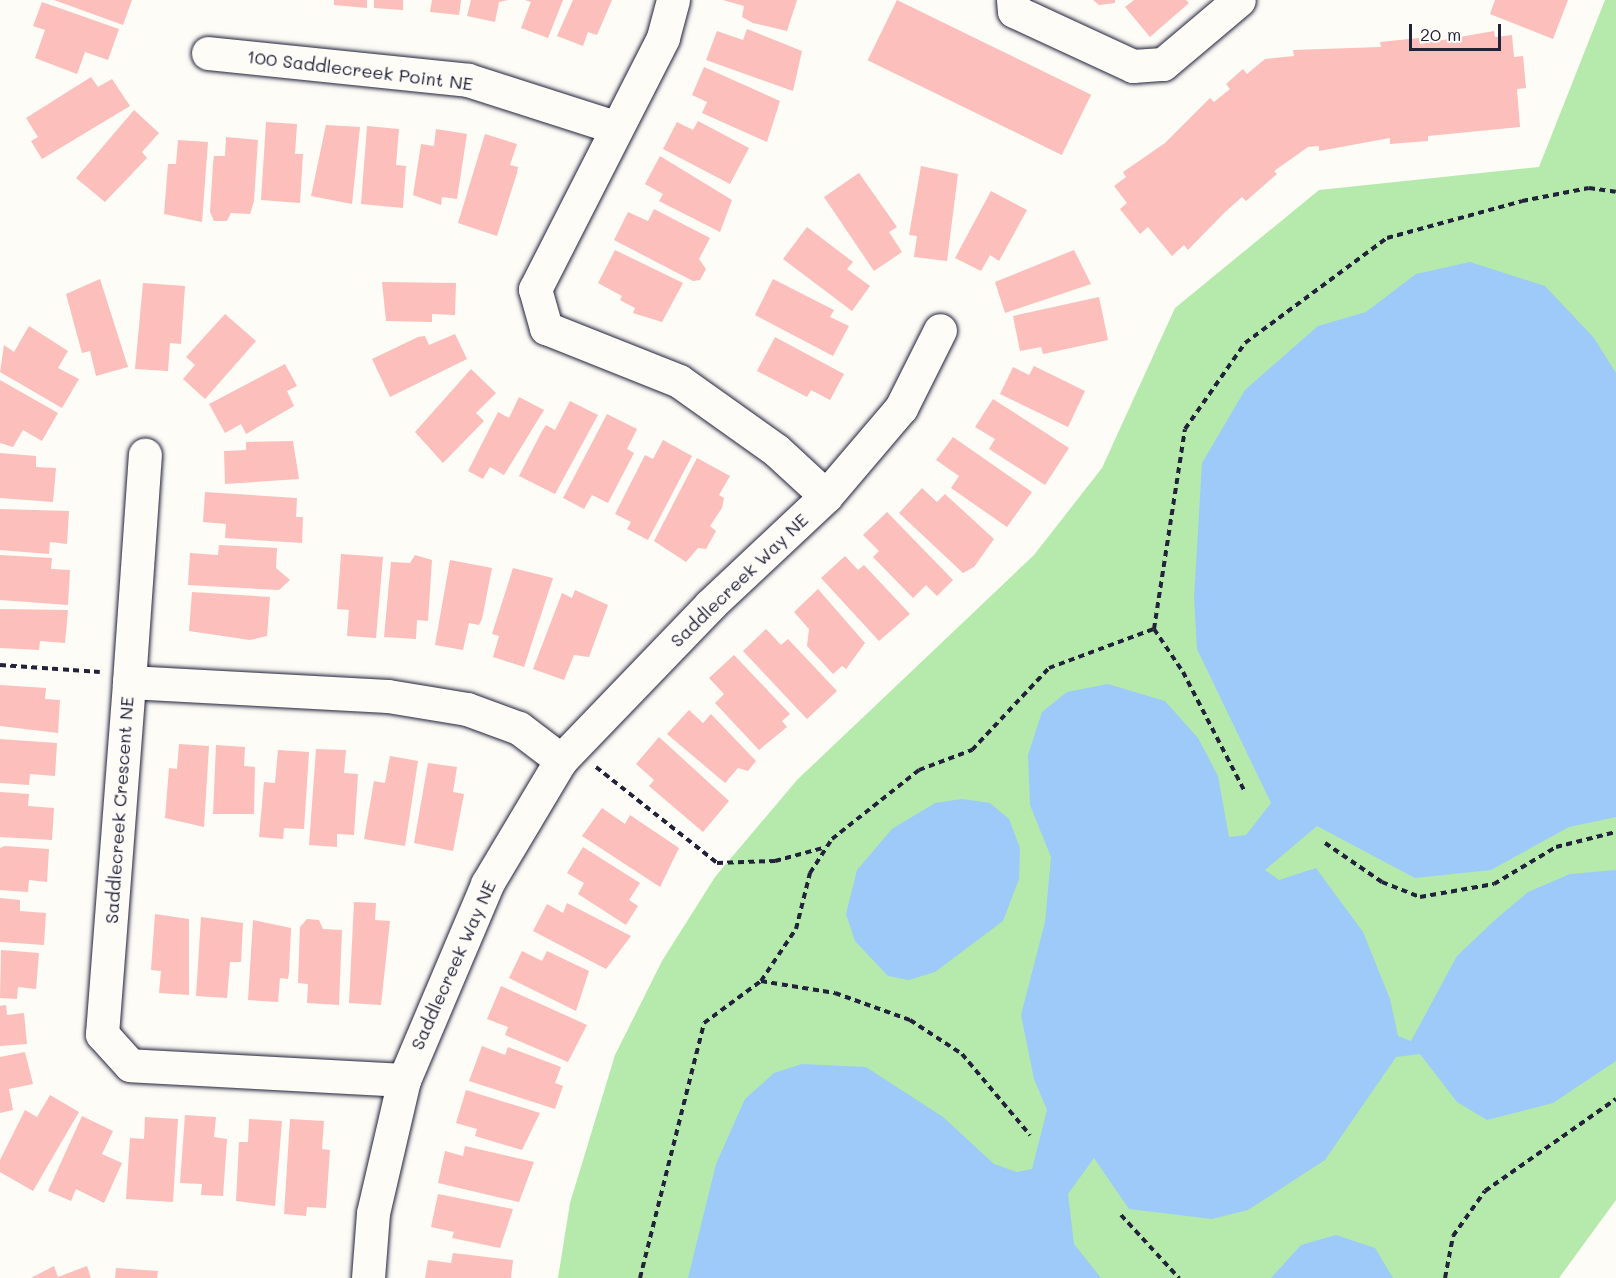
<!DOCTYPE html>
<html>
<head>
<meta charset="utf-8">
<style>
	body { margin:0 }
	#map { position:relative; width:1616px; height:1278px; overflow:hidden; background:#fdfcf7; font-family:Mali,sans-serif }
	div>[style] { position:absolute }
	.green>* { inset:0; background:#b5eaac }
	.water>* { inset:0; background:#9dcaf8 }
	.building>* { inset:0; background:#fcbfbc; transform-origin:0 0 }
	.path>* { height:4px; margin-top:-2px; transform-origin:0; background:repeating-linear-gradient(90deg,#22223b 0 6px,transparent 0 10.5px) }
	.roads { filter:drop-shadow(0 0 2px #22223b) drop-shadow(0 0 2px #22223b) }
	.minor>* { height:33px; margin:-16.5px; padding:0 16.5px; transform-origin:16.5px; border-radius:16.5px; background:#fdfcf7 }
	span { translate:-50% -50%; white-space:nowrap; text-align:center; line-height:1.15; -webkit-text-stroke:4.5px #fdfcf7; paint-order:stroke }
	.street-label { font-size:18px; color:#22223b }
	.scale { position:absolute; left:1409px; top:24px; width:92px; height:27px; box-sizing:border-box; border:3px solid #22223b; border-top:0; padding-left:8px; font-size:18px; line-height:21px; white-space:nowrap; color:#22223b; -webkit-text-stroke:4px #fdfcf7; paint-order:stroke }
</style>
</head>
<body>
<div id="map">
	<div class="green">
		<div style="clip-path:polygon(1605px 0,1616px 0,1616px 1200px,1559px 1278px,558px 1278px,570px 1203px,615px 1055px,662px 961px,715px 877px,797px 780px,1034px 555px,1102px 468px,1175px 308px,1319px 190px,1539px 167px)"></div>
	</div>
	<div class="water">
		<div style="clip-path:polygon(1470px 262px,1545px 286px,1594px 338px,1616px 373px,1616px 817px,1569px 827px,1491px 870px,1415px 878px,1317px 826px,1265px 870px,1279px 880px,1316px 868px,1363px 932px,1390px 999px,1398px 1036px,1411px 1041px,1457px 956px,1496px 919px,1528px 892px,1570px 874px,1616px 870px,1616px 1061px,1553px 1103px,1487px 1120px,1457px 1102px,1420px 1054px,1396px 1057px,1325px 1160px,1248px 1210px,1212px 1219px,1129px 1209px,1094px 1158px,1068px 1194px,1074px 1244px,1101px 1278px,688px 1278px,716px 1164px,745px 1099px,774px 1073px,802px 1064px,866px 1067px,943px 1117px,994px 1164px,1017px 1172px,1032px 1169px,1047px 1110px,1034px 1079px,1021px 1015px,1045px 922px,1051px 857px,1030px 805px,1028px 755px,1042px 712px,1067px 692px,1108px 684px,1165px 701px,1198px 738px,1218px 776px,1229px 837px,1246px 835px,1271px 803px,1197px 649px,1194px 598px,1202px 463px,1245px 390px,1318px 326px,1366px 312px,1416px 274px)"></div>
		<div style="clip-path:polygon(962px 799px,990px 803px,1009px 819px,1020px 848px,1019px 879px,1003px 921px,935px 972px,909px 980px,888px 976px,855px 941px,846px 914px,857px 870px,892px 829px,935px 803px)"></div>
		<div style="clip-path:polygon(1336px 1235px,1375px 1248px,1393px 1278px,1271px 1278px,1301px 1245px)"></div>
	</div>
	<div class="building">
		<div style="clip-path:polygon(54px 0,132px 0,123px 25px)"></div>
		<div style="clip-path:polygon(334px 0,367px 0,367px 8px,334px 5px)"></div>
		<div style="clip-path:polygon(374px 0,403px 0,403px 10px,374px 8px)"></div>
		<div style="clip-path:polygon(432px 0,461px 0,459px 15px,430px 12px)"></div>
		<div style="clip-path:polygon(471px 0,508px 0,499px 2px,495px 22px,467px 16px)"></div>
		<div style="clip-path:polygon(525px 0,563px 0,548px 38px,521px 28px,531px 2px)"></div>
		<div style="clip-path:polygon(573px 0,612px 0,597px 35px,588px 32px,583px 46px,557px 36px)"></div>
		<div style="clip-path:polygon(723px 0,797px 0,787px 31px,753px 23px,742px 17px,744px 6px)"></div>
		<div style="left:897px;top:0;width:216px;height:67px;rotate:26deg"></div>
		<div style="clip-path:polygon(1093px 0,1115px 0,1115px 3px,1099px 5px)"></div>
		<div style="clip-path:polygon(1134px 0,1186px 0,1189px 3px,1150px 37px,1125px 7px)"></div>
		<div style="clip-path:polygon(1495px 0,1568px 0,1553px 39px,1490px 14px)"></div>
		<div style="clip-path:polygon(42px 2px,119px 29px,108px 60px,85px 52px,77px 74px,35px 58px,45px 30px,33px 26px)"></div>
		<div style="clip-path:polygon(747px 29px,802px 51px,793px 91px,706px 60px,717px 31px,743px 40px)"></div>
		<div style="clip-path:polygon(1494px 31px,1495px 37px,1512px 35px,1514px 57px,1523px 56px,1526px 88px,1517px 89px,1520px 127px,1428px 136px,1428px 141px,1390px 144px,1390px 138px,1319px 151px,1319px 146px,1308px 147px,1274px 171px,1277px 174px,1246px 201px,1242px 197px,1224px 213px,1188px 250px,1184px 245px,1172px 256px,1148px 227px,1140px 234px,1120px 209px,1127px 203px,1114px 186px,1126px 177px,1123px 172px,1165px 143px,1210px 98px,1214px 102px,1230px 89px,1226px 84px,1243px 69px,1247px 74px,1265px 59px,1294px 56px,1293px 50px,1381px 47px,1380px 42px,1419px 38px,1420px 44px)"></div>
		<div style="clip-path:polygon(704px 67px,780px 101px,767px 142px,702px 113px,707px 102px,692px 95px)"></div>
		<div style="clip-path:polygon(91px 77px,98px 87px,112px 79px,130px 106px,42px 159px,31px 141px,38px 137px,26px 118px)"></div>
		<div style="clip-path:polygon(134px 110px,159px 133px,142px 152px,147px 158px,105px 202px,76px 178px)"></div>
		<div style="clip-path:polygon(698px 121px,749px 148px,730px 184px,663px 149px,677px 122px,693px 130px)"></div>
		<div style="clip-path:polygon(266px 122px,297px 124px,295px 154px,303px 154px,300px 203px,261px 200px)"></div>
		<div style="clip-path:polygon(326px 125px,360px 127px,352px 204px,311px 196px)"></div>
		<div style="clip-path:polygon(367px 126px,399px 129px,396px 165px,406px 166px,403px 208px,361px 204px)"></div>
		<div style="clip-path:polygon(436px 129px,467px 134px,457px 199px,442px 197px,441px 205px,413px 195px,421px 144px,434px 146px)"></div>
		<div style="clip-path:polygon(485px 134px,517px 144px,510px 165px,518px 167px,517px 173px,497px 236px,458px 223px)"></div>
		<div style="clip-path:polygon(226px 137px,258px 140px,254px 201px,250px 214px,231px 213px,227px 221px,214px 221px,210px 212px,213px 164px,214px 156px,225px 156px)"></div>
		<div style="clip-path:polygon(178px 140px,208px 142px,202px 222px,164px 214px,168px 164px,176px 164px)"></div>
		<div style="clip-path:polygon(660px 156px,732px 200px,720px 232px,659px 201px,663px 194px,645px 184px)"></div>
		<div style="clip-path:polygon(921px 166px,958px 174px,947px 261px,914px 257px,917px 236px,909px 235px)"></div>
		<div style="clip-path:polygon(859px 173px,897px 227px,889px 232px,902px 252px,874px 271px,824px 197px)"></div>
		<div style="clip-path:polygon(991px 191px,1027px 210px,999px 261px,990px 255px,981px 271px,955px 258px)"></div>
		<div style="clip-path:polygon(654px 209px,710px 238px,699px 259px,706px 269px,700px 280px,693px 281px,614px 240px,628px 212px,648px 221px)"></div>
		<div style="clip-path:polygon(807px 227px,853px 262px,847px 269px,870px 286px,852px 311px,783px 259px)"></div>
		<div style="clip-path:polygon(615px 250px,683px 283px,662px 322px,633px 313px,635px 308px,620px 300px,622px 296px,598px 283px)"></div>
		<div style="clip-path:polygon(1074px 250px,1091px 284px,1005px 313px,995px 282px)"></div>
		<div style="clip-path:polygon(100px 279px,128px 367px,96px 376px,90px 351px,82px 353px,66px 294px)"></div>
		<div style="clip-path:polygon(773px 279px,834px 310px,830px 317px,849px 326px,833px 356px,755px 315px)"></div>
		<div style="clip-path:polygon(382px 282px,456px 283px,455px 315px,432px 314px,432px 322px,386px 321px)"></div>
		<div style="clip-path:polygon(143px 283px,185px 286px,181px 344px,170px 343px,168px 371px,135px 369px)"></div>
		<div style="clip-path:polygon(1099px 297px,1108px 340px,1043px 354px,1041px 347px,1020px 351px,1013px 316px)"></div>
		<div style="clip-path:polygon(225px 314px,256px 341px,205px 399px,183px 379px,195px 365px,186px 357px)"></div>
		<div style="clip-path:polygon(29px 326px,68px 351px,58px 368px,79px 379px,62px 408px,0 372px,4px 345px,14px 352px)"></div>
		<div style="clip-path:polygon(455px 334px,467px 359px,390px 397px,372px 359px,418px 337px,425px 336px,429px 345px)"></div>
		<div style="clip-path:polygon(775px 337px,844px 374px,830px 400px,811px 390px,807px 397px,757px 371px)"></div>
		<div style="clip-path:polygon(285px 364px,297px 386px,287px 391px,294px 406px,246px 434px,241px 424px,225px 433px,209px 404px)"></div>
		<div style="clip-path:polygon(1034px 366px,1085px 391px,1068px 427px,1000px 394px,1013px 367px,1029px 375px)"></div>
		<div style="clip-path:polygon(471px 369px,496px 393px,476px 413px,484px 421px,443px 463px,415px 432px)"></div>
		<div style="clip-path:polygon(0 380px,58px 413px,42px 441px,23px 430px,13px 447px,0 443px)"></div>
		<div style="clip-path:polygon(519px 397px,544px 410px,504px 475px,490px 467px,483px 479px,468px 471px,498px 412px,509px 418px)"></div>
		<div style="clip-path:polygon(993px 399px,1069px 448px,1045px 485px,989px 449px,995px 439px,975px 427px)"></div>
		<div style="clip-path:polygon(570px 401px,598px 415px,555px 494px,519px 476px,542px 431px,546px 425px,555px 430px)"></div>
		<div style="clip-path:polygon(607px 414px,637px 429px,627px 449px,634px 453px,608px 503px,592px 495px,584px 509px,563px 498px)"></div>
		<div style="clip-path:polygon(953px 437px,1032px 492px,1007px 527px,951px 488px,959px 476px,936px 460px)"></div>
		<div style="clip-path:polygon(663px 440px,692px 456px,648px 540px,627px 529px,631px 522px,615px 514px,645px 455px,653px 459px)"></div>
		<div style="clip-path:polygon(293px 441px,299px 479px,225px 484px,224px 451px,246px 450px,246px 442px)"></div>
		<div style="clip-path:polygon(0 453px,36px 456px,36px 467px,56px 468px,53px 502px,0 498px)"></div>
		<div style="clip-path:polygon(697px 458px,730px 476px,719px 495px,724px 498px,722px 508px,710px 526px,716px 531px,706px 549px,698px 548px,686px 562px,654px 541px)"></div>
		<div style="clip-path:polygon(922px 488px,937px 502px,945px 494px,994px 539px,974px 567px,963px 573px,899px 513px)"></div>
		<div style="clip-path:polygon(205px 492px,297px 498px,296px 517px,303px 517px,302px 543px,225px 538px,226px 524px,203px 522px)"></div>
		<div style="clip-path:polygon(0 509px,69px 511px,67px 544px,50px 542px,49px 554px,0 550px)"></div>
		<div style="clip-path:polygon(887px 512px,953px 580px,937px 596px,926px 585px,913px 598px,873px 557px,879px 551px,863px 535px)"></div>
		<div style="clip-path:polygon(219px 545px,277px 548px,276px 568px,290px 580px,279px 590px,188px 585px,190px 553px,218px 555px)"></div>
		<div style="clip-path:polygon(341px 554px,383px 557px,376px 638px,347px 636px,349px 610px,337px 609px)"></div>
		<div style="clip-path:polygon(0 555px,52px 558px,51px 569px,70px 570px,68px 605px,0 600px)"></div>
		<div style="clip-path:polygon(415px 555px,432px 560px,428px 621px,417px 620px,416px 639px,384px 637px,391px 562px,410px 563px)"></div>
		<div style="clip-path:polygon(845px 556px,858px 570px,864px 565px,910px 614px,879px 641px,821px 578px)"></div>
		<div style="clip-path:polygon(450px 560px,492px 568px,482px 619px,479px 625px,469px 623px,463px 650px,435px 645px)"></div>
		<div style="clip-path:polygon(513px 568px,553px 578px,524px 667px,493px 657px,499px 636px,492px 634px)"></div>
		<div style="clip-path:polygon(818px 589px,865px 643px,846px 669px,842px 666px,833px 674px,807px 646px,809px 629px,794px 612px)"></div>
		<div style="clip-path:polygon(575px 590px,608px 605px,589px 657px,574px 655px,564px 680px,533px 669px,562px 593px,572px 598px)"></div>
		<div style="clip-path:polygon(192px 592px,270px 597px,267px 636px,250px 640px,189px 631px)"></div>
		<div style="clip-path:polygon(0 609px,68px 610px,65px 643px,40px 641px,39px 650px,0 648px)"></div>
		<div style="clip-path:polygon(766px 629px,781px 645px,788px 639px,837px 691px,807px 719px,743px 651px)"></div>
		<div style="clip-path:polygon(734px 655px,790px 714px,782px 721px,787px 727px,759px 750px,715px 703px,724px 694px,709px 678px)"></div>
		<div style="clip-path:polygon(0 685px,46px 688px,45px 699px,60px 700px,58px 733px,0 726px)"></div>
		<div style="clip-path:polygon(689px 710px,703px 723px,711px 714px,756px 761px,748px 771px,738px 768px,725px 783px,667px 734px)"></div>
		<div style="clip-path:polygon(659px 737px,729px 801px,703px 832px,649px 786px,654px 780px,636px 764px)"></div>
		<div style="clip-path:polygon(0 739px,57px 743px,55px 776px,30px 774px,29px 785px,0 783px)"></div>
		<div style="clip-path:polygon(179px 744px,209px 746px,204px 827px,165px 818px,169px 768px,177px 769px)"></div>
		<div style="clip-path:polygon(216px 745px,245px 747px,244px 766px,255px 767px,254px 814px,213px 814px)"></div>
		<div style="clip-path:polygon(316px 749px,346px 750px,344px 773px,358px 774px,354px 835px,337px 834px,337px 847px,309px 845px)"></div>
		<div style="clip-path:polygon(278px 750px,309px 752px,304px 829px,284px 828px,283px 839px,259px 837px,264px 782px,275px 783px)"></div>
		<div style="clip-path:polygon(390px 756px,418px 761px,405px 846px,364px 839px,374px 781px,385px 783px)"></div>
		<div style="clip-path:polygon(428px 763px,457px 767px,453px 792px,464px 794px,453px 851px,414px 843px)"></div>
		<div style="clip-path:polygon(0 792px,29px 794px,28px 806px,54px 808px,52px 840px,0 837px)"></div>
		<div style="clip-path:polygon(602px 808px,625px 824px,630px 815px,679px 848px,660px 887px,582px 836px)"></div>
		<div style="clip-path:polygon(5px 846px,49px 849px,47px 882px,29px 880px,28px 892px,0 890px,0 848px)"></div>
		<div style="clip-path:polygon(583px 847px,640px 883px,629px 900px,638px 906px,626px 925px,578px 894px,584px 883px,567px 873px)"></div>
		<div style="clip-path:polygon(0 898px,20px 900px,20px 911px,46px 913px,44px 945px,0 942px)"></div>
		<div style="clip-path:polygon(354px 902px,376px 903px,375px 920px,390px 921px,381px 1005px,349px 1003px)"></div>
		<div style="clip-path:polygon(567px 903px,631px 936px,606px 969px,533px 931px,547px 904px,563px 913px)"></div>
		<div style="clip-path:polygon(155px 914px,189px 919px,189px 995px,159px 993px,161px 971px,151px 970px)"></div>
		<div style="clip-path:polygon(201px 917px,243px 923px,241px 962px,230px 962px,227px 998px,196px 996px)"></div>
		<div style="clip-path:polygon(307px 919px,319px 920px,323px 929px,342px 930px,339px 1005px,307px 1003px,308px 984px,298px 983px,300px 927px)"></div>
		<div style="clip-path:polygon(253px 920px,291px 928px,289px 973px,288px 979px,280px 978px,278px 1002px,248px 1000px)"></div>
		<div style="clip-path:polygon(1px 950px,39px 953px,36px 989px,18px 987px,17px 999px,0 998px)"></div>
		<div style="clip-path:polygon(522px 951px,542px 961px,547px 951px,589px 971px,576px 1011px,509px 978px)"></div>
		<div style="clip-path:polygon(501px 986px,587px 1025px,568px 1062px,505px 1035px,508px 1027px,487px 1019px)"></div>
		<div style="clip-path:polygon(6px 1005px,7px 1015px,24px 1013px,27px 1044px,0 1046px,0 1006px)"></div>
		<div style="clip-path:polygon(482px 1046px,505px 1055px,508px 1047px,561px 1067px,555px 1083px,563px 1086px,555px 1109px,469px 1081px)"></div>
		<div style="clip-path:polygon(25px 1052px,33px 1084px,9px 1089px,13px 1110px,0 1113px,0 1057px)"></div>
		<div style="clip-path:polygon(466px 1090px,540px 1113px,522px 1150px,475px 1136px,477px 1129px,456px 1123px)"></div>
		<div style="clip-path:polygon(50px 1095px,79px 1112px,33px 1191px,0 1172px,0 1160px,25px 1110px,37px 1117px)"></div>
		<div style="clip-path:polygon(185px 1115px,216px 1117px,214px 1137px,227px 1139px,223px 1196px,201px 1195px,202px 1184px,180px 1183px)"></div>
		<div style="clip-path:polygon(82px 1116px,113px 1131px,102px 1154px,122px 1163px,104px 1203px,76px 1189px,71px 1201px,48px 1191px)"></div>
		<div style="clip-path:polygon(145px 1117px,178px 1119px,173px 1202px,126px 1199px,130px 1138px,144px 1139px)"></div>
		<div style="clip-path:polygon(249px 1119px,282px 1121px,275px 1206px,236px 1201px,239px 1142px,248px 1142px)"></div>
		<div style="clip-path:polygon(290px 1119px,324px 1121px,322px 1149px,330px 1150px,326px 1208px,307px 1207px,306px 1216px,284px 1214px)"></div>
		<div style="clip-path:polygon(465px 1146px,534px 1162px,519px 1202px,438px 1183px,445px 1151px,463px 1156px)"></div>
		<div style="clip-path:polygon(438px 1194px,513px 1209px,500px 1248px,452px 1238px,454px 1232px,431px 1227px)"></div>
		<div style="clip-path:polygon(453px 1253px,513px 1260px,511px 1278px,425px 1278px,428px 1260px,451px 1263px)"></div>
		<div style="clip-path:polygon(54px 1266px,58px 1277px,87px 1266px,91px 1278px,31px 1278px)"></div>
		<div style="clip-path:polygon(116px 1268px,158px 1271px,157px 1278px,115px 1278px)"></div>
	</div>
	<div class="path">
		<div style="left:1154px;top:629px;width:52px;rotate:56deg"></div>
		<div style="left:1183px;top:672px;width:133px;rotate:62.7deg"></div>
		<div style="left:0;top:665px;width:100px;rotate:4deg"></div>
		<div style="left:596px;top:767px;width:154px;rotate:38.4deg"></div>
		<div style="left:717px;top:863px;width:58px;rotate:-2deg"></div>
		<div style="left:775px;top:861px;width:50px;rotate:-15.2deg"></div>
		<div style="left:1325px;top:843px;width:69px;rotate:34.4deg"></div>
		<div style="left:1382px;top:882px;width:41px;rotate:21.5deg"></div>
		<div style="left:1420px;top:897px;width:75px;rotate:-10deg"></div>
		<div style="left:1494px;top:884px;width:72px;rotate:-30.8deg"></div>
		<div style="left:1556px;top:847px;width:62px;rotate:-14deg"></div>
		<div style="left:761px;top:981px;width:75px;rotate:9.2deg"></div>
		<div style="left:835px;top:993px;width:80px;rotate:19.8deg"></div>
		<div style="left:910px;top:1020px;width:62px;rotate:33.2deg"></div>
		<div style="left:962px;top:1054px;width:106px;rotate:50deg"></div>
		<div style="left:1121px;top:1215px;width:86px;rotate:47.4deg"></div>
		<div style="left:640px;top:1278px;width:263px;rotate:-75.9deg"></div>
		<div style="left:704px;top:1023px;width:71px;rotate:-36.4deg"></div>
		<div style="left:761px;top:981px;width:63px;rotate:-56.1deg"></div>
		<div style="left:796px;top:929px;width:58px;rotate:-76deg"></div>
		<div style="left:810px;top:873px;width:40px;rotate:-57.1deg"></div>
		<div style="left:832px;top:839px;width:111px;rotate:-38.4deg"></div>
		<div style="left:919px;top:770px;width:57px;rotate:-20.7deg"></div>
		<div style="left:972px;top:750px;width:112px;rotate:-46.8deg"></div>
		<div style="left:1049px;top:668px;width:112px;rotate:-20.4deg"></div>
		<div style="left:1154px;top:629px;width:202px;rotate:-81.2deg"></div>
		<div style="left:1185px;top:429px;width:105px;rotate:-55.1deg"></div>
		<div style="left:1245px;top:343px;width:177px;rotate:-36.5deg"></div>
		<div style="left:1387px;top:238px;width:140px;rotate:-15.3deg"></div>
		<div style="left:1522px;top:201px;width:68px;rotate:-11deg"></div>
		<div style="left:1589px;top:188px;width:27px;rotate:8deg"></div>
		<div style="left:1445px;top:1278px;width:43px;rotate:-79.2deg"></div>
		<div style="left:1453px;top:1236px;width:55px;rotate:-54.6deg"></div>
		<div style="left:1485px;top:1191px;width:160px;rotate:-35.1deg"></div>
	</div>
	<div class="roads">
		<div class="minor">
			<div style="left:673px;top:0;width:39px;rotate:105deg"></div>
			<div style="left:663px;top:38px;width:282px;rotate:117deg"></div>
			<div style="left:535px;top:289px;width:41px;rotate:74.2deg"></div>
			<div style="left:546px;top:328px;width:143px;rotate:21.7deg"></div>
			<div style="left:679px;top:381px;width:119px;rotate:35.4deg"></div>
			<div style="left:776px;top:450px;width:68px;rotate:42.6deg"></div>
			<div style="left:1013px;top:0;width:11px;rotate:85deg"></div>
			<div style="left:1014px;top:11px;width:131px;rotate:24.8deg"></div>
			<div style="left:1133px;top:66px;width:30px;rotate:-4deg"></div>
			<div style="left:1163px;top:64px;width:99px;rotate:-40.1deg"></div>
			<div style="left:208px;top:53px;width:261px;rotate:5.9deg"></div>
			<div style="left:468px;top:80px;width:153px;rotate:17.8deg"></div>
			<div style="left:129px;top:682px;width:228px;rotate:-86deg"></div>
			<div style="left:404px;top:1080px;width:274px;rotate:-176.9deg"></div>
			<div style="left:130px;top:1065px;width:42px;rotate:-132.1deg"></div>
			<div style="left:102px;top:1034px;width:353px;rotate:-85.6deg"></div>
			<div style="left:129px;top:682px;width:259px;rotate:3.1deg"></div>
			<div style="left:388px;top:696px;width:80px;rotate:9.3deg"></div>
			<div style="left:467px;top:709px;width:55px;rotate:20.1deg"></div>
			<div style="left:519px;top:728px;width:53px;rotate:37.3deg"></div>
			<div style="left:368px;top:1278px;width:65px;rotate:-85.6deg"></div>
			<div style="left:373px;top:1213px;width:137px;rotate:-76.9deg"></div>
			<div style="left:404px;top:1080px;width:213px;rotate:-67deg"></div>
			<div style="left:487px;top:884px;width:144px;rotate:-59.2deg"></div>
			<div style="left:561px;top:760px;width:215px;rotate:-46.1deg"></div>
			<div style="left:710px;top:605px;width:159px;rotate:-43.2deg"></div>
			<div style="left:826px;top:496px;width:116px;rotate:-49.6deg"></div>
			<div style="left:901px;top:408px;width:87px;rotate:-63.4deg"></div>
		</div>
	</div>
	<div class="street-label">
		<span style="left:360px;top:70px;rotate:7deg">100 Saddlecreek Point NE</span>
		<span style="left:739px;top:580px;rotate:-44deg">Saddlecreek Way NE</span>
		<span style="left:119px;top:810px;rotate:-86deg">Saddlecreek Crescent NE</span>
		<span style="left:453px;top:965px;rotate:-66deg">Saddlecreek Way NE</span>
	</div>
	<div class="scale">20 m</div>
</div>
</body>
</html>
